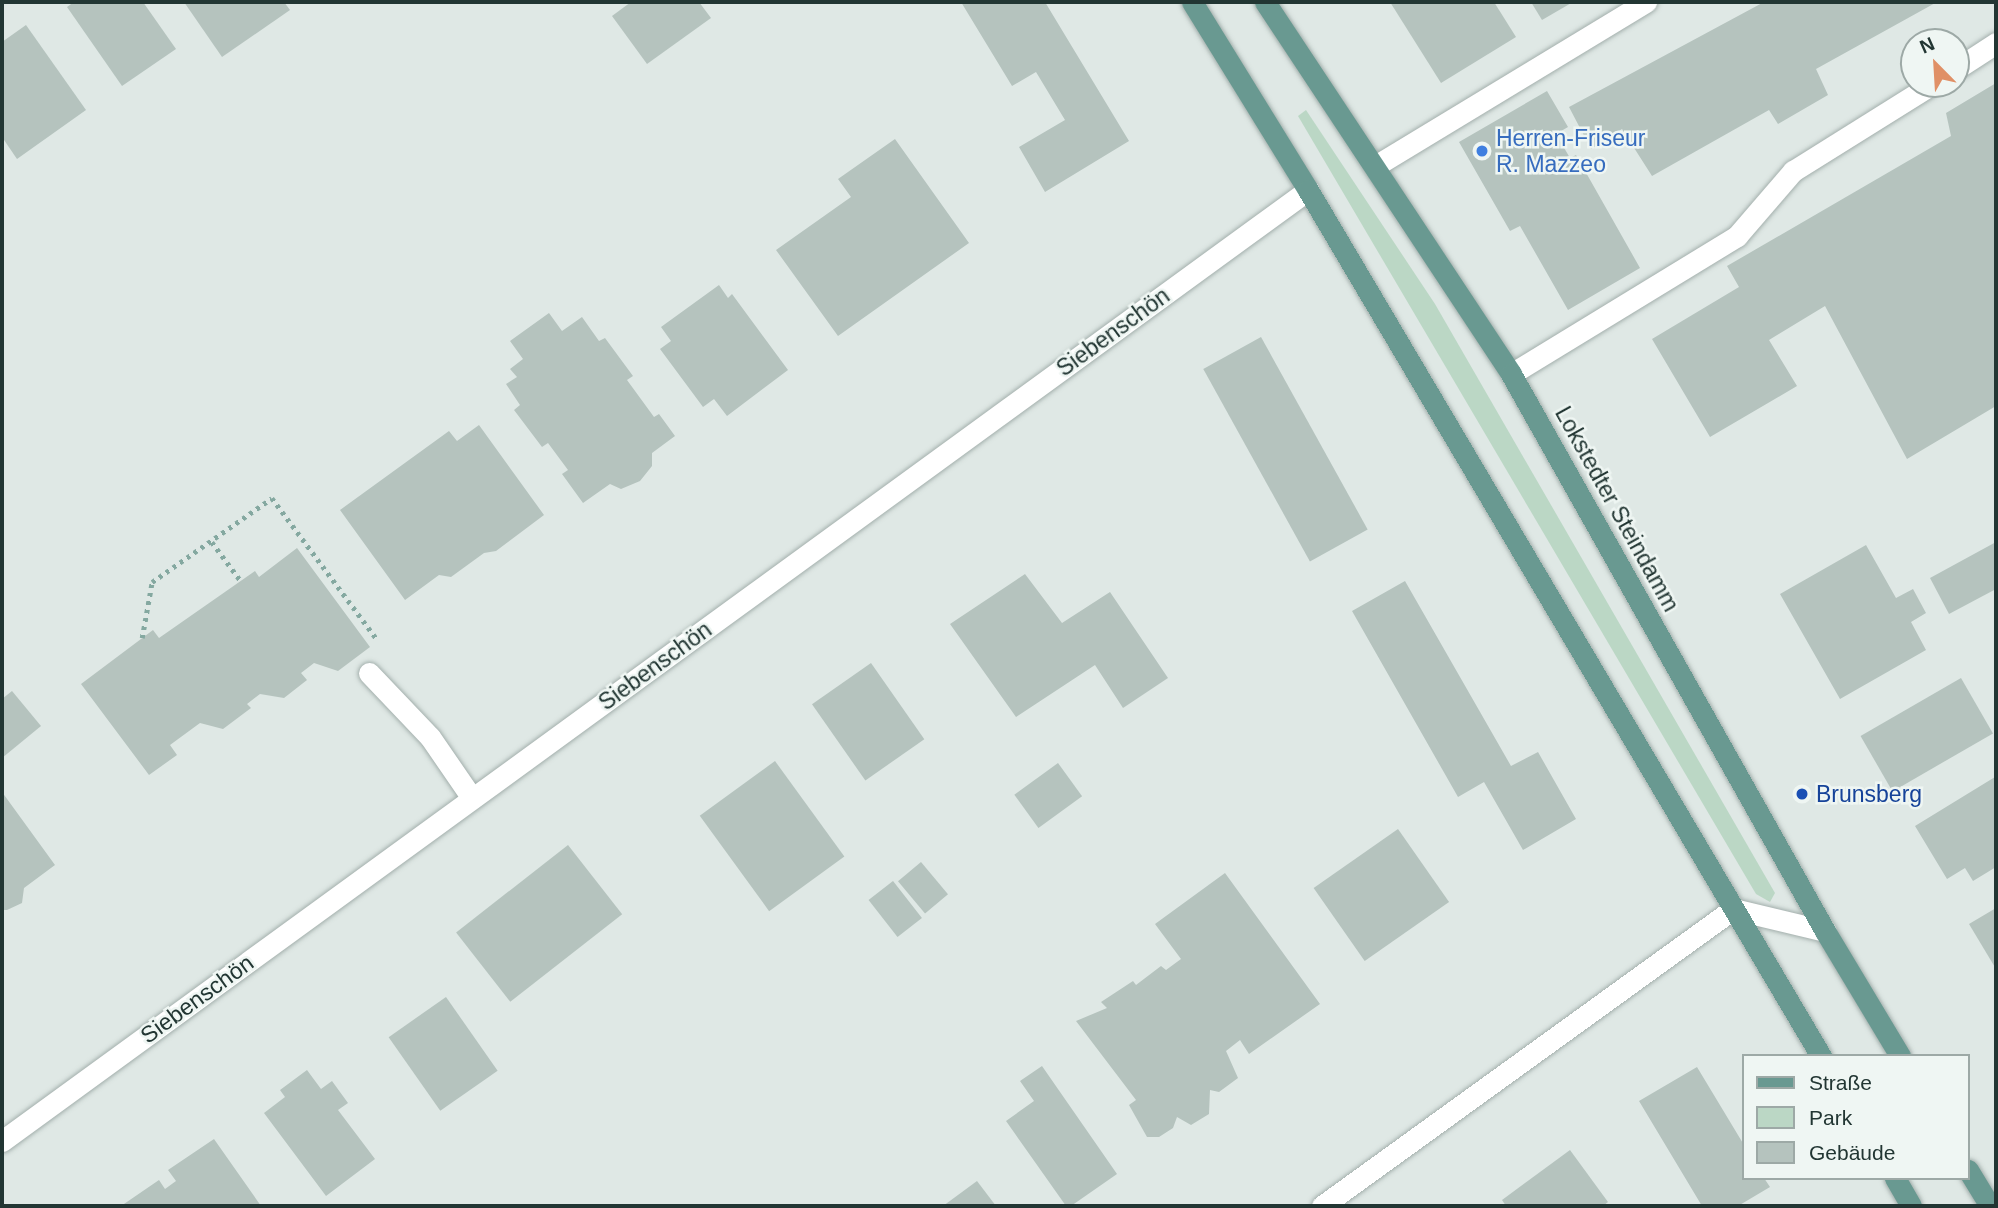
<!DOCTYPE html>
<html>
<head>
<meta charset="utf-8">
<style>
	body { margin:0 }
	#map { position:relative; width:1998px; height:1208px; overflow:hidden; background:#dfe8e5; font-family:Helvetica,sans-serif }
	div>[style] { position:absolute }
	.green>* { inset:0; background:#bbd7c5 }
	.building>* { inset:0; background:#b5c3be; transform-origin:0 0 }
	.path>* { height:4.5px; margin-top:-2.25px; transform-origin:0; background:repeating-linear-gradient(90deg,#84a8a0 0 3.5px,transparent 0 8.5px) }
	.roads { filter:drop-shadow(0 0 2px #a3afac) drop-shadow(0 0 2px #a3afac) }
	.lane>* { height:21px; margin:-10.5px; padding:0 10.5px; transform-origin:10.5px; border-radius:10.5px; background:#fff }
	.street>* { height:21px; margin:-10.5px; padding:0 10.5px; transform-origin:10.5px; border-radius:10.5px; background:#fff }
	.primary>* { height:21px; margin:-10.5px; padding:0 10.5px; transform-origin:10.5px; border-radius:10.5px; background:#699991 }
	.dots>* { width:19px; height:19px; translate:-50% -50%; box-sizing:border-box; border:4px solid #eff6f3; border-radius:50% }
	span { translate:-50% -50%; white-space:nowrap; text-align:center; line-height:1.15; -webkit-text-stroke:5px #eff6f3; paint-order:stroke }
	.shop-label { font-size:23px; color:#366cbe }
	.left { translate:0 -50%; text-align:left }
	.street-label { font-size:23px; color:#223633 }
	.transit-label { font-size:23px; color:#164399 }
	.frame { position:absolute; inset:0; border:4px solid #223633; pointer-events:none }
	.legend { position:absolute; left:1742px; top:1054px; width:228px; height:126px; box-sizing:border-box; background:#eff6f3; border:2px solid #9da9a6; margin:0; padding:9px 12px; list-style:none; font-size:21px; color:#223633 }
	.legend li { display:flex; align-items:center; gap:14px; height:35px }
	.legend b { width:35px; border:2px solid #9da9a6 }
	.north { position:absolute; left:1900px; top:28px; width:70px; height:70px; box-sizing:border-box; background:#eff6f3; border:2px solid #9da9a6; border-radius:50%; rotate:336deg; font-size:19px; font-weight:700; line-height:28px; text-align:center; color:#223633 }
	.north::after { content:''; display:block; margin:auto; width:24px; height:32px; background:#e09066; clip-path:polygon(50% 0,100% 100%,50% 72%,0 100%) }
</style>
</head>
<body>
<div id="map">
	<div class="green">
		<div style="clip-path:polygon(1306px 110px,1435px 304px,1775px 893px,1770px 902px,1756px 894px,1298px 116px)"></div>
	</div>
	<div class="building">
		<div style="clip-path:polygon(74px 2px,143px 2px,176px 49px,122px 86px,67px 7px)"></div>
		<div style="clip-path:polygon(184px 2px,284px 2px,290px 10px,222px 57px)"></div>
		<div style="clip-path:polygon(631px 2px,699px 2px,711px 18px,647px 64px,612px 16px)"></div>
		<div style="clip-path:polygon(961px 2px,1045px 2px,1129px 141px,1045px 192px,1019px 147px,1065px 120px,1036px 72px,1012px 86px)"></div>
		<div style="clip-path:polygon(1390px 2px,1494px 2px,1516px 37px,1441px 83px)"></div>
		<div style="clip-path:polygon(1531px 2px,1573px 2px,1542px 20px)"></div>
		<div style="clip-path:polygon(1764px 2px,1937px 2px,1816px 69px,1828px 95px,1778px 124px,1769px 110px,1652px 176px,1622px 129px,1591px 149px,1569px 107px)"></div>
		<div style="clip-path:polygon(26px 25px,86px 110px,17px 159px,2px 137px,2px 42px)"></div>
		<div style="clip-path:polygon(1996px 83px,1996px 406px,1907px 459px,1825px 306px,1769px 340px,1797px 386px,1710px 437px,1652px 339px,1739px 287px,1727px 266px,1951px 136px,1946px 113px)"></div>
		<div style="clip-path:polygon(1547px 91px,1568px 127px,1556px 134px,1570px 158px,1576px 155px,1640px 268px,1568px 310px,1520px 226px,1510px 231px,1459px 142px)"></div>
		<div style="clip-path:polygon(895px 139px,969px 243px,838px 336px,776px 250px,851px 197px,838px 179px)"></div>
		<div style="clip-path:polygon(719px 285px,728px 298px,732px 294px,788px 370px,727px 416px,714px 399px,703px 407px,660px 349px,671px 341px,661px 327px)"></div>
		<div style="clip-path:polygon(549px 313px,562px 331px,582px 317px,599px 341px,605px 338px,633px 376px,627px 380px,654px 417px,659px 414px,675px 436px,652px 453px,652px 466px,640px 481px,621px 489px,610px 484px,583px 503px,562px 474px,568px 470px,548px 443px,542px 447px,514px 410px,520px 405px,506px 384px,517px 377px,510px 369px,523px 359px,510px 341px)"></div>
		<div style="left:1261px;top:337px;width:220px;height:66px;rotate:61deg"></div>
		<div style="clip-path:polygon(479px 425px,544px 515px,496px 551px,484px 553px,451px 577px,439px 575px,405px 600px,340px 510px,449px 431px,457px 441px)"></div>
		<div style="clip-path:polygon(1996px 542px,1996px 589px,1949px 614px,1930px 578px)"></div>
		<div style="clip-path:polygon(1866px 545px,1896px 598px,1913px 589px,1926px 613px,1911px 622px,1926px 650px,1840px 699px,1780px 594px)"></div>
		<div style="clip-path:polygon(297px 548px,370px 647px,338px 671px,314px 663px,301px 673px,307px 680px,284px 698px,260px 694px,247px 704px,251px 708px,223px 729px,200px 723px,170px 745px,177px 755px,149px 775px,81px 684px,153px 630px,159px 638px,255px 571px,259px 577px)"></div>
		<div style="clip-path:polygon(1025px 574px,1062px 623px,1110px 592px,1168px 678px,1123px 708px,1095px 665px,1016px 717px,950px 624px)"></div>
		<div style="clip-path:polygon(1405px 581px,1511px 766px,1538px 752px,1576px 819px,1523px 850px,1484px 782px,1458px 797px,1352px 611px)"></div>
		<div style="left:871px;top:663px;width:93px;height:72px;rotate:55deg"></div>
		<div style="left:1961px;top:678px;width:64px;height:116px;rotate:60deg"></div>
		<div style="clip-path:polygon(12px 691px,41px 726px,2px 758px,2px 699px)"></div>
		<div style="left:775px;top:761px;width:118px;height:93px;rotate:54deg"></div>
		<div style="left:1058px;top:763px;width:41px;height:54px;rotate:54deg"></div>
		<div style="clip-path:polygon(1995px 777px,1996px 867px,1973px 881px,1965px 868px,1947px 879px,1915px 826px)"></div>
		<div style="clip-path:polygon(2px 792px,55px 865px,24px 888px,22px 903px,7px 910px,2px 910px)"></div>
		<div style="left:1398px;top:829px;width:89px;height:103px;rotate:55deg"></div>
		<div style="left:568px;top:845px;width:88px;height:142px;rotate:52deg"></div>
		<div style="left:921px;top:862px;width:42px;height:30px;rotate:50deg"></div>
		<div style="clip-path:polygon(1225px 873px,1320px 1004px,1249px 1054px,1240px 1040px,1226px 1051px,1238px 1078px,1219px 1092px,1210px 1090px,1209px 1114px,1191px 1125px,1177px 1117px,1173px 1128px,1159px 1137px,1147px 1137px,1129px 1105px,1136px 1100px,1076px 1021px,1107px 1008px,1101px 1002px,1133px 981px,1136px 985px,1161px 966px,1166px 970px,1181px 959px,1155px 924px)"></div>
		<div style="left:893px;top:881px;width:47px;height:31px;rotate:52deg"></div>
		<div style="clip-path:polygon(1996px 908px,1996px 969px,1969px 924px)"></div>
		<div style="left:446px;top:997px;width:90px;height:70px;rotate:55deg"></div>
		<div style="clip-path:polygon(1042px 1066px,1117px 1174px,1071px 1206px,1066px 1206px,1006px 1121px,1034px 1101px,1020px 1081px)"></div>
		<div style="clip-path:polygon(1697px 1067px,1744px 1145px,1744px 1178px,1764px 1178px,1770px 1187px,1738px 1206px,1702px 1206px,1639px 1101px)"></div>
		<div style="clip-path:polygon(307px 1070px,321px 1089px,332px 1081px,348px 1103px,338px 1110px,375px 1159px,326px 1196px,264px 1113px,285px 1097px,280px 1090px)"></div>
		<div style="clip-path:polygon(214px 1139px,261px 1206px,121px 1206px,159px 1180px,165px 1189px,176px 1181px,168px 1170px)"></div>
		<div style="clip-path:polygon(1570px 1150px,1608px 1202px,1603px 1206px,1506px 1206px,1502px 1200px)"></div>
		<div style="clip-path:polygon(977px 1181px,996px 1206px,943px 1206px)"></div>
	</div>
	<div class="path">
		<div style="left:212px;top:542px;width:49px;rotate:53.4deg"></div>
		<div style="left:142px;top:638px;width:57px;rotate:-79.9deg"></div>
		<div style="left:152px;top:582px;width:146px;rotate:-35deg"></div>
		<div style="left:272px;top:498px;width:174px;rotate:53.4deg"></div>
	</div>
	<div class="roads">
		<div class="lane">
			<div style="left:1956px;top:69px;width:48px;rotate:-33deg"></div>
			<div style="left:1375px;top:166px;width:317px;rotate:-31.2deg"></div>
			<div style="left:1511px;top:374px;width:265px;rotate:-31.4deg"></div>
			<div style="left:1737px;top:236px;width:86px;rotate:-49.3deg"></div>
			<div style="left:1793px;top:171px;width:164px;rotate:-32deg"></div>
			<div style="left:369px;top:673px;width:88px;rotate:46.4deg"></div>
			<div style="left:430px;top:737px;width:74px;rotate:55.5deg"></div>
		</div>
		<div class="street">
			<div style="left:2px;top:1141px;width:1616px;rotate:-36.06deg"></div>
			<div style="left:1322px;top:1206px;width:507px;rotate:-35.85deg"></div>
			<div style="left:1733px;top:909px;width:95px;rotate:13.4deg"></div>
		</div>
		<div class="primary">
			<div style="left:1192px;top:2px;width:221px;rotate:58.3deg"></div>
			<div style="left:1308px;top:190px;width:1007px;rotate:59.36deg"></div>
			<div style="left:1265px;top:2px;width:446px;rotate:56.5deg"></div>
			<div style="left:1511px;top:374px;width:639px;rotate:60.59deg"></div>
			<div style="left:1825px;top:931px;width:146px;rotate:59deg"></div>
			<div style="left:1968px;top:1170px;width:42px;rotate:58.6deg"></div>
			<div style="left:1895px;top:1178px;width:32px;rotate:60deg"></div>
		</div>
	</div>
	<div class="dots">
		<div style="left:1482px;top:151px;background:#3f7fe0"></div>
		<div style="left:1802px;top:794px;background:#1a4fb4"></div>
	</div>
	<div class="shop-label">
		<span class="left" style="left:1496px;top:151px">Herren-Friseur<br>R. Mazzeo</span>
	</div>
	<div class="street-label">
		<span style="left:1113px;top:332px;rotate:-36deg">Siebenschön</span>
		<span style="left:1617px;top:509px;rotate:61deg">Lokstedter Steindamm</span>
		<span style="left:655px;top:666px;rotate:-36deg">Siebenschön</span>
		<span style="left:197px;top:999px;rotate:-36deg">Siebenschön</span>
	</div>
	<div class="transit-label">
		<span class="left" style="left:1816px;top:794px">Brunsberg</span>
	</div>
	<div class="frame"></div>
	<ul class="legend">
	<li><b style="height:9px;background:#699991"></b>Straße</li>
	<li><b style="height:19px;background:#bbd7c5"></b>Park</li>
	<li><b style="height:19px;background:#b5c3be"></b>Gebäude</li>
	</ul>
	<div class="north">N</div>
</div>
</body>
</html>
